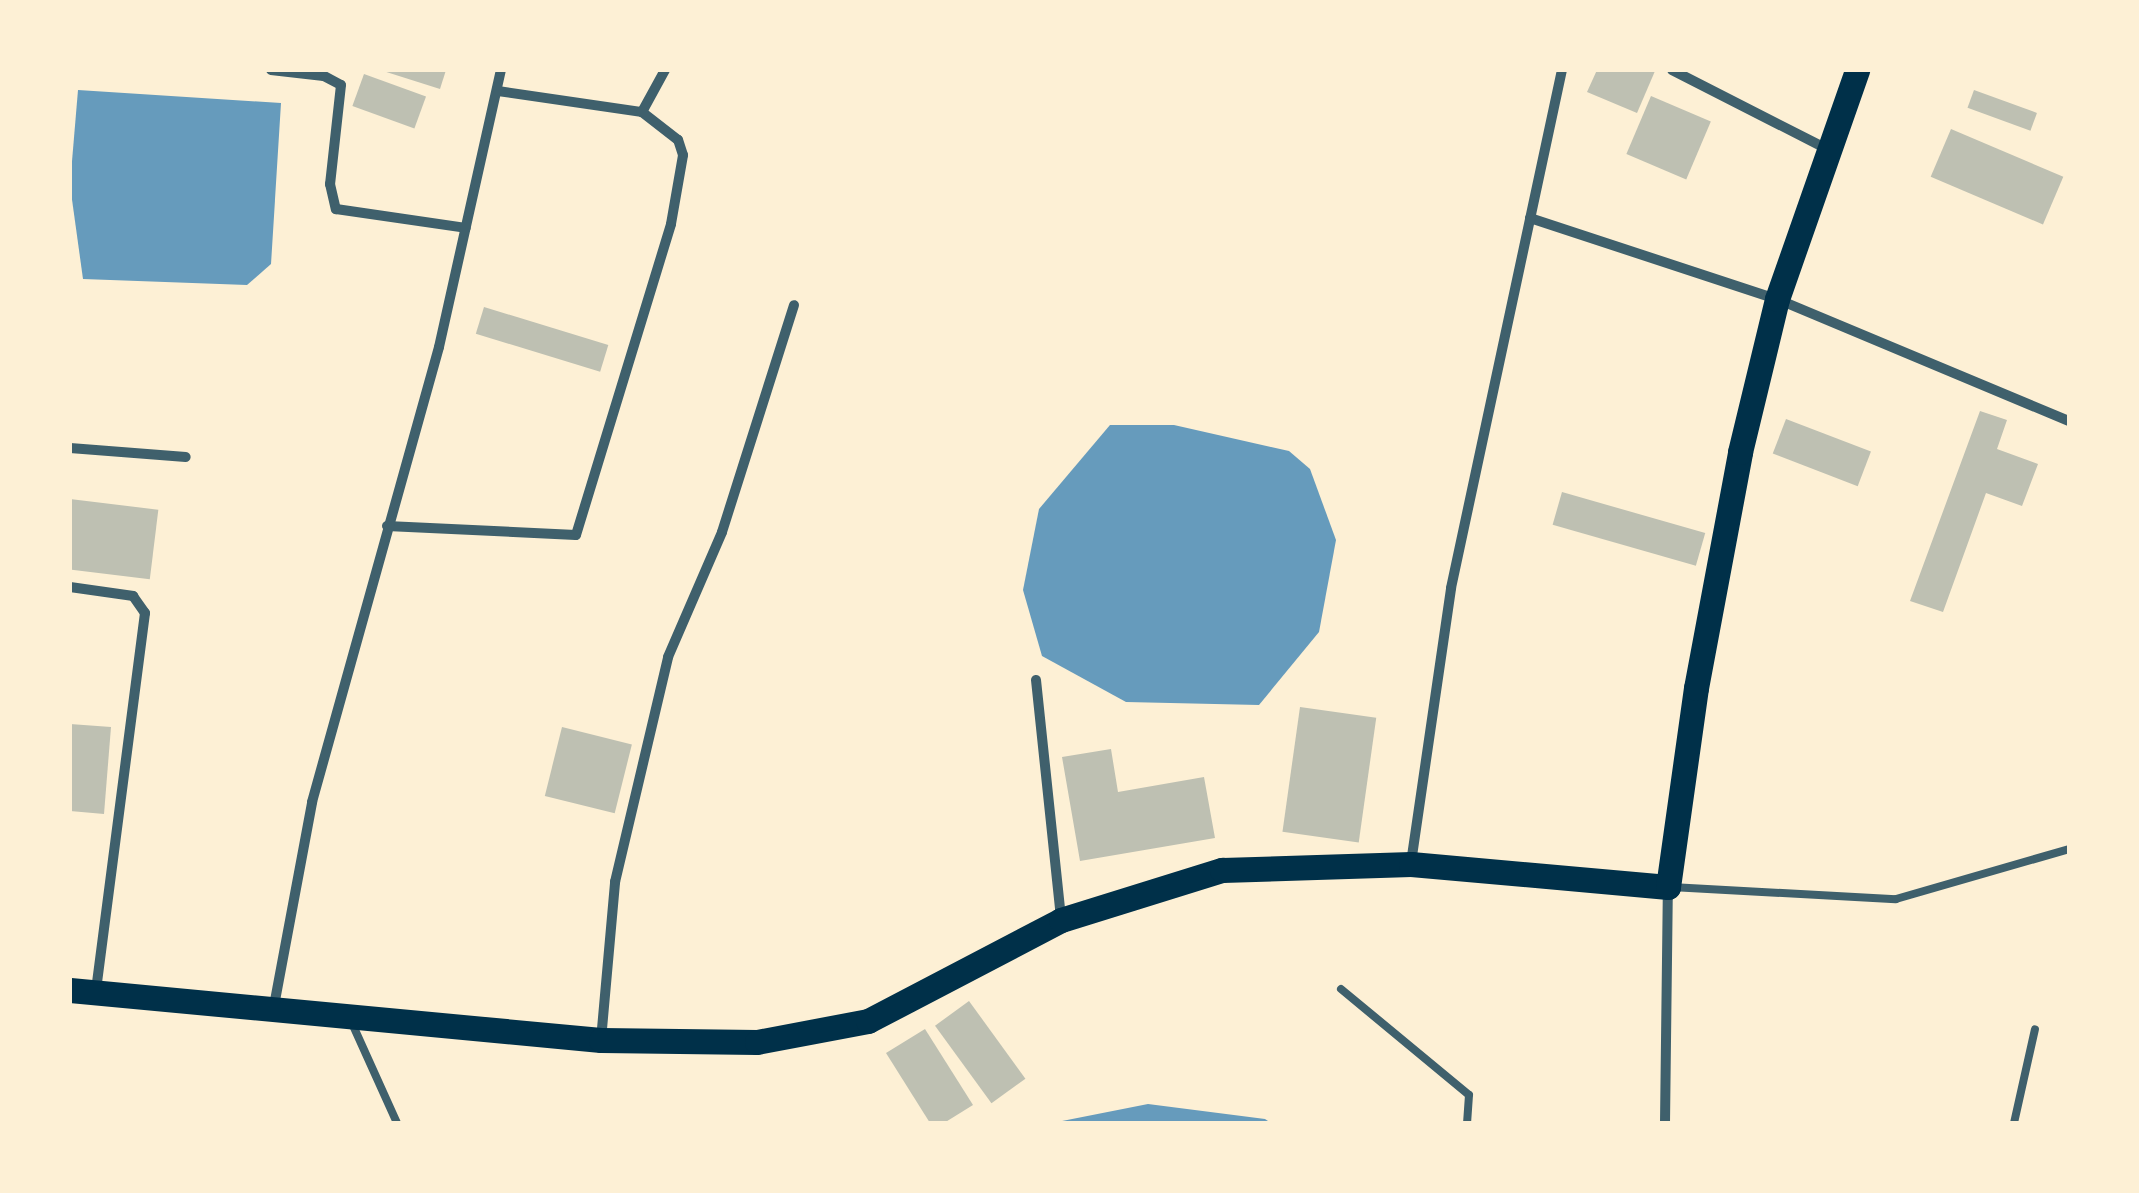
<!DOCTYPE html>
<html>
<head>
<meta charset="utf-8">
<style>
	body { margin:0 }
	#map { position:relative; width:2139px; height:1193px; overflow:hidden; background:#fdf0d5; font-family:"Fira Sans",sans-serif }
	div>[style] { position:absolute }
	.water>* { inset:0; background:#669bbc }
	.building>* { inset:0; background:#bec0b2; transform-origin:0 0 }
	.service>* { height:8px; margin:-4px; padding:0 4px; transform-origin:4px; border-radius:4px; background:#3f606c }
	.minor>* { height:10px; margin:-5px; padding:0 5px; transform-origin:5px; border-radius:5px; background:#3f606c }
	.primary>* { height:25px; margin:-12.5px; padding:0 12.5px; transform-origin:12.5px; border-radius:12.5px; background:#003049 }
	span { translate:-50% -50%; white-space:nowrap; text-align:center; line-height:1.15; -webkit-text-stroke:8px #fdf0d5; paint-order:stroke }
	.frame { position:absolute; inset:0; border:72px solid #fdf0d5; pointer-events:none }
</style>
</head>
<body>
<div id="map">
	<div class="water">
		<div style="clip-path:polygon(78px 90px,281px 103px,271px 264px,247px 285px,83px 279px,70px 185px)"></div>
		<div style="clip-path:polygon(1110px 425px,1174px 425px,1289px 451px,1310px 469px,1336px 540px,1319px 632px,1259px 705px,1126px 702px,1042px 656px,1023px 590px,1039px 509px)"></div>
		<div style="clip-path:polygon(1148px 1104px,1265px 1119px,1271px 1123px,1052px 1123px)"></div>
	</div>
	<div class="building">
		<div style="clip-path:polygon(380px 70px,446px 70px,440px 89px)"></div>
		<div style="clip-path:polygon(1597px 70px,1655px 71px,1637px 113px,1587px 92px)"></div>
		<div style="left:364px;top:74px;width:66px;height:34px;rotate:20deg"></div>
		<div style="left:1974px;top:90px;width:67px;height:19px;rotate:20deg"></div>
		<div style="left:1651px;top:96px;width:65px;height:63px;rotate:23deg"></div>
		<div style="left:1951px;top:129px;width:122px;height:52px;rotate:23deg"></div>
		<div style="left:484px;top:307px;width:130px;height:28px;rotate:17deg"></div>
		<div style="clip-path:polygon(1980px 411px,2007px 420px,1997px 449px,2038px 464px,2022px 506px,1986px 493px,1943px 612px,1910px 601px)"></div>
		<div style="left:1786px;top:419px;width:91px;height:37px;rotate:21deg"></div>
		<div style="left:1562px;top:492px;width:149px;height:34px;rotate:16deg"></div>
		<div style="left:70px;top:499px;width:89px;height:70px;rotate:7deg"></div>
		<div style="left:1300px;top:707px;width:77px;height:126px;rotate:8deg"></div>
		<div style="clip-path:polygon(70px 724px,111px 727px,104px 814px,70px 811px)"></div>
		<div style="left:562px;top:727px;width:72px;height:71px;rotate:14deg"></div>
		<div style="clip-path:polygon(1111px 749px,1118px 792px,1204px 777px,1215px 838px,1080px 861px,1062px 757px)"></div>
		<div style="left:969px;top:1001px;width:96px;height:42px;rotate:54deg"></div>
		<div style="clip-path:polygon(925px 1029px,973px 1105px,944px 1123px,930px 1123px,886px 1053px)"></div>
	</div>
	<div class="service">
		<div style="left:1671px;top:887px;width:225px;rotate:3.1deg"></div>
		<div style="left:1896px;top:899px;width:180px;rotate:-16.1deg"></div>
		<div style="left:1341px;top:989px;width:166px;rotate:39.6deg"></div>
		<div style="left:1469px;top:1095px;width:28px;rotate:94deg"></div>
		<div style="left:351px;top:1021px;width:112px;rotate:65.7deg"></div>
		<div style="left:2014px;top:1123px;width:96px;rotate:-77.4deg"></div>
	</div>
	<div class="minor">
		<div style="left:271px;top:70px;width:53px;rotate:6.5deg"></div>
		<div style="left:324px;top:76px;width:19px;rotate:28deg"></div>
		<div style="left:341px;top:85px;width:100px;rotate:96.3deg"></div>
		<div style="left:330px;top:184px;width:26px;rotate:77deg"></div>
		<div style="left:336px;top:209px;width:131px;rotate:8.3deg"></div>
		<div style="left:1672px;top:70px;width:174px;rotate:27deg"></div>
		<div style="left:498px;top:91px;width:146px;rotate:8.3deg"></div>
		<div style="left:642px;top:112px;width:48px;rotate:-61.3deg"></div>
		<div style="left:1530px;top:218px;width:260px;rotate:18.2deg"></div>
		<div style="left:1777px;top:299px;width:316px;rotate:22.7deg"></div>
		<div style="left:70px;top:448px;width:116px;rotate:4.4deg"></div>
		<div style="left:387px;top:526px;width:189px;rotate:2.7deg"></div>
		<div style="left:576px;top:535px;width:325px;rotate:-73deg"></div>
		<div style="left:671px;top:224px;width:70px;rotate:-80.1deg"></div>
		<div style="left:683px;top:155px;width:16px;rotate:-108deg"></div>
		<div style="left:678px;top:140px;width:46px;rotate:-142.1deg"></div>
		<div style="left:70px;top:587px;width:64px;rotate:8.1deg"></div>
		<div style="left:133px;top:596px;width:21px;rotate:55deg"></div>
		<div style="left:145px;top:613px;width:381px;rotate:97.4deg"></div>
		<div style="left:1036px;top:680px;width:238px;rotate:84deg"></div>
		<div style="left:1411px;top:863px;width:278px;rotate:-81.7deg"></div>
		<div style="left:1451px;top:588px;width:530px;rotate:-77.91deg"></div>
		<div style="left:274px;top:1006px;width:208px;rotate:-79.4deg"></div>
		<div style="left:312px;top:802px;width:472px;rotate:-74.4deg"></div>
		<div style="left:439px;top:347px;width:284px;rotate:-77.4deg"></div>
		<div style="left:601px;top:1040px;width:159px;rotate:-84.9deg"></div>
		<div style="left:615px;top:882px;width:231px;rotate:-76.7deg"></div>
		<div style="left:668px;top:657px;width:136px;rotate:-66.6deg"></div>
		<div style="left:722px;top:532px;width:238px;rotate:-72.4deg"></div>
		<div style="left:1665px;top:1123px;width:235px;rotate:-89.3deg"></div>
	</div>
	<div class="primary">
		<div style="left:70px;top:990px;width:533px;rotate:5.38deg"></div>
		<div style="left:601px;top:1040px;width:156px;rotate:0.7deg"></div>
		<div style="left:757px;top:1042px;width:113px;rotate:-10.7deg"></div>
		<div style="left:868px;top:1021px;width:218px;rotate:-27.6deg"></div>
		<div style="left:1061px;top:920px;width:169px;rotate:-17.3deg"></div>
		<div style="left:1222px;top:870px;width:189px;rotate:-1.8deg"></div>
		<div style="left:1411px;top:864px;width:258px;rotate:5.1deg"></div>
		<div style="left:1668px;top:887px;width:201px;rotate:-82deg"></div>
		<div style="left:1696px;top:688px;width:240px;rotate:-79.4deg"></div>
		<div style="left:1740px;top:452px;width:157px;rotate:-76.4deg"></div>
		<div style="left:1777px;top:299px;width:243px;rotate:-70.7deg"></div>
	</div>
	<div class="frame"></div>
</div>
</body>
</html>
